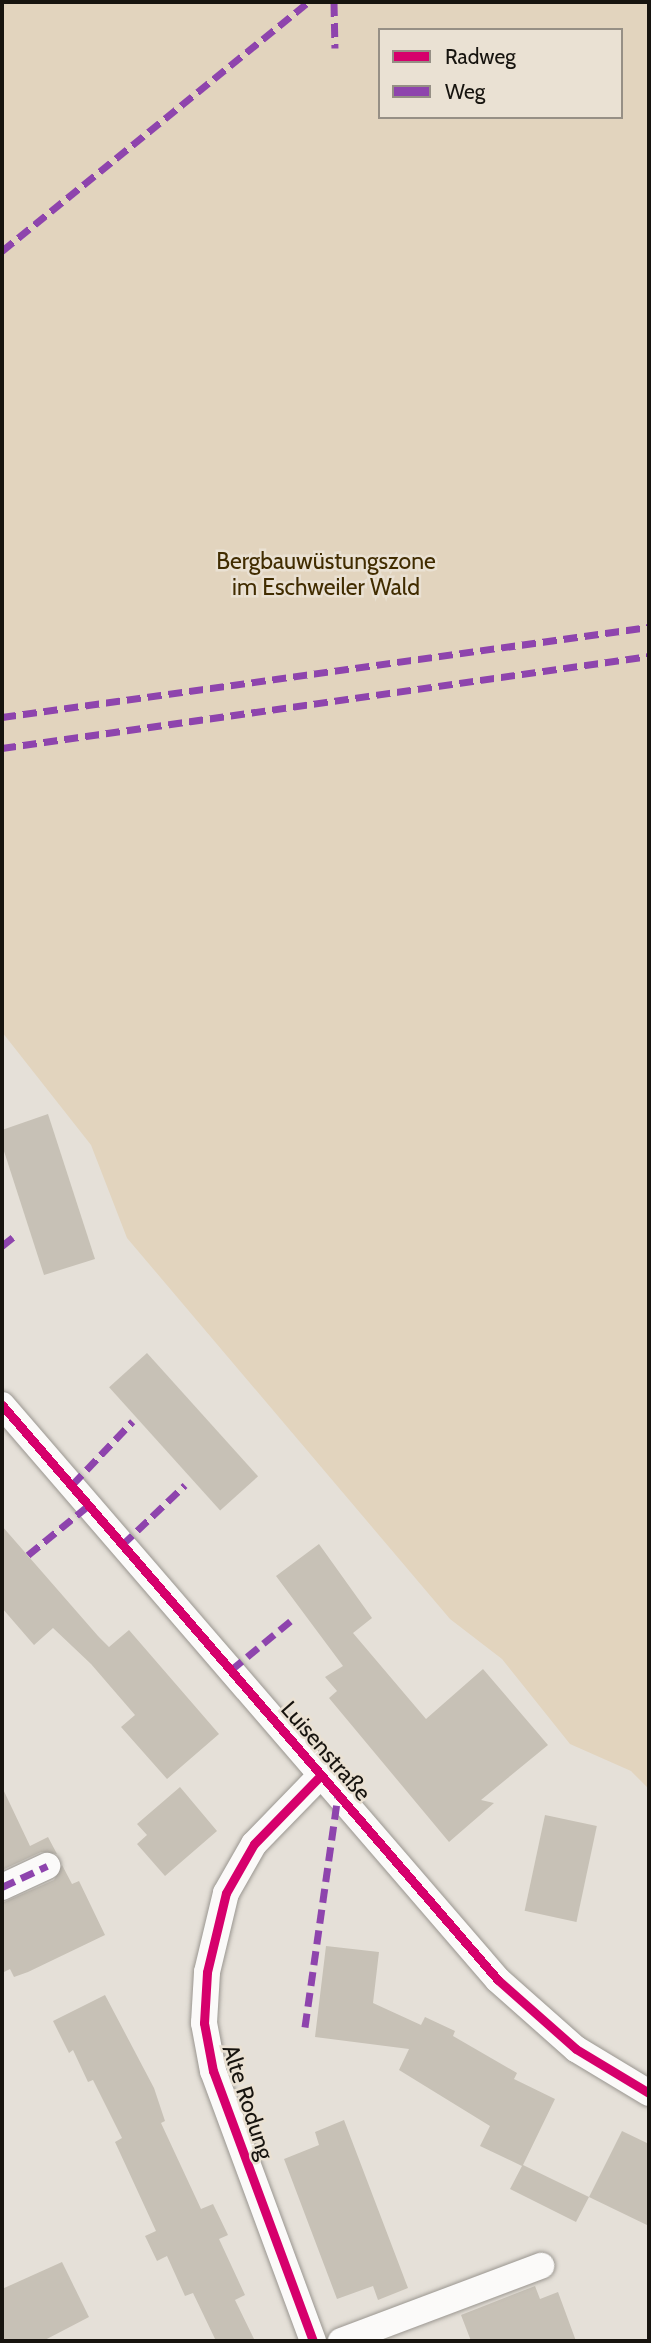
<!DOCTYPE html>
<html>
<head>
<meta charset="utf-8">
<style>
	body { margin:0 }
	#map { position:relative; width:651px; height:2343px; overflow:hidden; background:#e5e0d8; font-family:Cabin,sans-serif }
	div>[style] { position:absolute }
	.green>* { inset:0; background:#e2d4be }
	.building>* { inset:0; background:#c7c1b6; transform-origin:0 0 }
	.roads { filter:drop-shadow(0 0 2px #9a9690) drop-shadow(0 0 2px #9a9690) }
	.minor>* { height:26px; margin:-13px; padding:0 13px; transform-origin:13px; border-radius:13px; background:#fbfaf9 }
	.quiet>* { height:7px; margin-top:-3.5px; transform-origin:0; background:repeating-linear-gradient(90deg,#8e44ad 0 14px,transparent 0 21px) }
	.cycleway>* { height:9px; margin:-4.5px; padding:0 4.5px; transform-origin:4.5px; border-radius:4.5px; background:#d6006c }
	span { translate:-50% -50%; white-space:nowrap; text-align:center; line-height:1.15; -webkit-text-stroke:5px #eae1d3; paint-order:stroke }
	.park-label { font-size:23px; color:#412c00 }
	.street-label { font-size:23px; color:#17140f }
	.frame { position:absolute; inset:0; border:4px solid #17140f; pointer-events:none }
	.legend { position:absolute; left:378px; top:28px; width:245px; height:91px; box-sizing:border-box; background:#eae1d3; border:2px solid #968f85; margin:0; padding:9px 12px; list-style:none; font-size:21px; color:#17140f }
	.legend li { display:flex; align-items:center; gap:14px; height:35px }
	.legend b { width:35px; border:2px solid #968f85 }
</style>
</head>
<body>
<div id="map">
	<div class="green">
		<div style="clip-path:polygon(evenodd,2px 2px,649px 2px,649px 1789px,631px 1771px,570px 1744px,502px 1659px,450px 1619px,127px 1238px,91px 1145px,2px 1032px,2px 2px,380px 30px,621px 30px,621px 117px,380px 117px,380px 30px)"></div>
	</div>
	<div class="building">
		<div style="clip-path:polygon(48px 1114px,95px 1259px,44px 1275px,2px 1145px,2px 1130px)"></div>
		<div style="left:147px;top:1353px;width:166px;height:51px;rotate:48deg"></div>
		<div style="clip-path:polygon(2px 1526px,98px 1636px,109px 1647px,129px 1630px,219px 1734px,167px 1779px,121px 1727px,135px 1715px,91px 1664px,53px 1628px,34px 1645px,2px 1608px)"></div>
		<div style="clip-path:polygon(319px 1544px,372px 1618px,353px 1633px,426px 1719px,483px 1669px,548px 1745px,481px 1800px,494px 1803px,449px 1842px,329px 1698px,337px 1691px,325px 1677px,343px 1666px,276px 1576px)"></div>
		<div style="clip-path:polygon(2px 1787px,30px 1846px,48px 1837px,57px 1854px,41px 1852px,2px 1870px)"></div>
		<div style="clip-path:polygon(180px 1787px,217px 1831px,165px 1876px,137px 1844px,147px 1835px,137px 1824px)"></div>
		<div style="left:545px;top:1815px;width:53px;height:98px;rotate:12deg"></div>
		<div style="clip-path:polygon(62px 1865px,72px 1884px,79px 1881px,105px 1935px,28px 1972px,14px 1977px,10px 1969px,2px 1973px,2px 1903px,54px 1880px)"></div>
		<div style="clip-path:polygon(326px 1946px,379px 1952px,373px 2003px,421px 2025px,425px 2017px,455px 2031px,453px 2036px,517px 2073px,514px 2079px,555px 2099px,523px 2165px,589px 2197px,576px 2222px,510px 2189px,522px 2166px,480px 2146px,490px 2126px,399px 2070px,409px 2049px,315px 2037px)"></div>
		<div style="clip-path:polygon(105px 1995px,154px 2088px,165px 2121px,161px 2123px,201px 2209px,213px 2204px,228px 2235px,219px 2239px,245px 2295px,235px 2300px,255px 2341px,216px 2341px,193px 2293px,185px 2296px,167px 2256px,157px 2261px,145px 2236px,156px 2231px,115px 2142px,122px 2138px,93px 2080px,88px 2082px,73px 2050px,69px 2053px,53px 2021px)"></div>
		<div style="clip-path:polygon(344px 2120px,408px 2288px,378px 2300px,373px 2286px,337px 2299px,284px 2159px,319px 2145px,315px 2132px)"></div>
		<div style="clip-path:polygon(622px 2131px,649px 2144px,649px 2226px,589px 2197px)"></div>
		<div style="clip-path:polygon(62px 2262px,89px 2317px,43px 2341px,2px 2341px,2px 2289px)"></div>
		<div style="clip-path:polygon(535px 2286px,540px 2299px,558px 2292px,576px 2341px,471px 2341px,461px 2315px)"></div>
	</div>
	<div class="roads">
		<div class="minor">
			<div style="left:2px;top:1405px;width:759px;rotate:49.22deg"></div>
			<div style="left:498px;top:1980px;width:104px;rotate:41.5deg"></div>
			<div style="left:576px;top:2049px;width:85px;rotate:31.1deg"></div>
			<div style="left:2px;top:1887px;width:50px;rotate:-25deg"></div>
			<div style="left:313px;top:2341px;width:288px;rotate:-110.3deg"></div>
			<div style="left:213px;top:2071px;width:49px;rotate:-100.6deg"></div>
			<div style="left:204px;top:2023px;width:51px;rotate:-86.6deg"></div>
			<div style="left:207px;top:1972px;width:81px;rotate:-76.5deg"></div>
			<div style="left:226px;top:1893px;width:56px;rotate:-60.3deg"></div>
			<div style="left:254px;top:1844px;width:96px;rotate:-45.8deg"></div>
			<div style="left:341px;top:2341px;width:214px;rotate:-20.6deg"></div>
		</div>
	</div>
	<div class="quiet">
		<div style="left:334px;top:2px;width:46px;rotate:88.8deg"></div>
		<div style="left:2px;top:251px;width:395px;rotate:-39.1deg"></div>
		<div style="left:2px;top:717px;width:653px;rotate:-7.92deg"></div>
		<div style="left:2px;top:748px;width:654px;rotate:-8.09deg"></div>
		<div style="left:2px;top:1246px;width:14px;rotate:-39deg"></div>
		<div style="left:72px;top:1485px;width:88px;rotate:-46.4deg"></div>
		<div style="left:122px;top:1545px;width:87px;rotate:-43.6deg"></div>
		<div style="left:28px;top:1555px;width:79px;rotate:-39.3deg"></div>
		<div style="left:231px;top:1670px;width:82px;rotate:-39.5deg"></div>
		<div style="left:2px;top:1887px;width:50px;rotate:-25deg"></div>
		<div style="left:305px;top:2027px;width:234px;rotate:-81.9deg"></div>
	</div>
	<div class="cycleway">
		<div style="left:2px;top:1405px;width:759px;rotate:49.22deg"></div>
		<div style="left:498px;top:1980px;width:104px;rotate:41.5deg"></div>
		<div style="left:576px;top:2049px;width:85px;rotate:31.1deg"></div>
		<div style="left:313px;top:2341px;width:288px;rotate:-110.3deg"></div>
		<div style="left:213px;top:2071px;width:49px;rotate:-100.6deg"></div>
		<div style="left:204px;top:2023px;width:51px;rotate:-86.6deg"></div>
		<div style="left:207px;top:1972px;width:81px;rotate:-76.5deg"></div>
		<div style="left:226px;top:1893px;width:56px;rotate:-60.3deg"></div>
		<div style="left:254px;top:1844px;width:96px;rotate:-45.8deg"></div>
	</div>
	<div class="park-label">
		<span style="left:326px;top:574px">Bergbauwüstungszone<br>im Eschweiler Wald</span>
	</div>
	<div class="street-label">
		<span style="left:326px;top:1751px;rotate:49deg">Luisenstraße</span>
		<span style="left:248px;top:2102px;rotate:72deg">Alte Rodung</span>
	</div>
	<div class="frame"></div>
	<ul class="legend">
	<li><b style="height:9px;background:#d6006c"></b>Radweg</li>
	<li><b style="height:9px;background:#8e44ad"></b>Weg</li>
	</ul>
</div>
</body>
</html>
